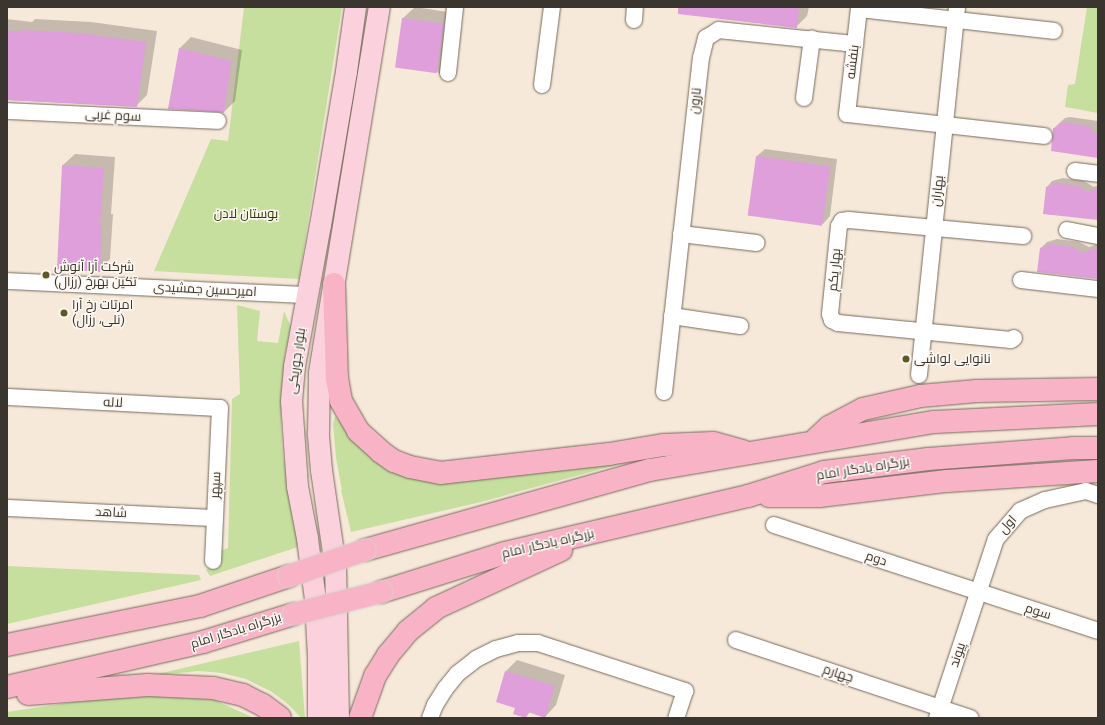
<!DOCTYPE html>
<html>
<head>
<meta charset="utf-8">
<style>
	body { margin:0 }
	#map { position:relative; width:1105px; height:725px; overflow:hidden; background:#f7e9d9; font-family:Roboto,Cairo,sans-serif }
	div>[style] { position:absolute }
	.green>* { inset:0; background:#c6df9e }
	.shadow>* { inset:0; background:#0003 }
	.building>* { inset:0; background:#df9fdb; transform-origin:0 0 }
	.roads { filter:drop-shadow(0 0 1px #76695c) drop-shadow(0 0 1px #76695c) }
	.minor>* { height:16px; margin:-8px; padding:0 8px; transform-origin:8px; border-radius:8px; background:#fff }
	.major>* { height:21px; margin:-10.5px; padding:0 10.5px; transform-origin:10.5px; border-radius:10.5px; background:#fbd1dd }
	.highway>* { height:22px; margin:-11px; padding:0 11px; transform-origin:11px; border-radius:11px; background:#f8b3c7 }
	.bridges { filter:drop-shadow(0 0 1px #d4d3d1) drop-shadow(0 0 1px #d4d3d1) }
	.highway-bridge>* { height:22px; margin:-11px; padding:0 11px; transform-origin:11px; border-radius:11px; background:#f8b3c7 }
	.dots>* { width:11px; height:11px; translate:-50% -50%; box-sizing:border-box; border:2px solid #fdf7f1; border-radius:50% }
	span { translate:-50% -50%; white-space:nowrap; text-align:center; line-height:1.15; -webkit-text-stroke:3px #fdf7f1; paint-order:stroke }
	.street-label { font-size:13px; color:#3a352f }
	.park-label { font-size:13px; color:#2b3b00 }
	.poi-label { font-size:13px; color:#3a352f }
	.left { translate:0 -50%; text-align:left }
	.frame { position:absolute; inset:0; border:8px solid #3a352f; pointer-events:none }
</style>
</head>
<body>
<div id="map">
	<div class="green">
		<div style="clip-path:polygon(244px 7px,342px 7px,299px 279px,154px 271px,211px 139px,228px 141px)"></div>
		<div style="clip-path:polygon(1087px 7px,1098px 7px,1098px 113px,1065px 107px,1068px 85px,1075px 84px)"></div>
		<div style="clip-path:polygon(237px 305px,260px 311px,257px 341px,278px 343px,284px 311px,291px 327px,285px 354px,281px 398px,281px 424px,283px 455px,301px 546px,210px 576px,206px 570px,216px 562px,217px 552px,228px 548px,232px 399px,240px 394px)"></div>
		<div style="clip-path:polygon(335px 416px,359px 443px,389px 465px,660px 453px,481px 502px,351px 532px,341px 490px,342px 490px,336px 458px,333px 424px)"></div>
		<div style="clip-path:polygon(7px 566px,199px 575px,201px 580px,7px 624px)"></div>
		<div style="clip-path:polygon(299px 641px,305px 718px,301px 718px,289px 705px,272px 692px,246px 679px,222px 673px,198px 671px,149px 676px)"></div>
		<div style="clip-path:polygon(127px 694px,210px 698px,254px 718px,7px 718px,7px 712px)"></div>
	</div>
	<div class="shadow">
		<div style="clip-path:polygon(415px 7px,454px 13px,450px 63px,439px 74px,403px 18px)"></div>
		<div style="clip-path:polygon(696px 7px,809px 7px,807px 16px,796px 27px)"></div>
		<div style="clip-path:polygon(7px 19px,32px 22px,35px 19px,91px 22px,157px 31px,147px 95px,136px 106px,7px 100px)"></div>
		<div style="clip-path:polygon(191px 37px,242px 50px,235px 101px,224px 112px,169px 108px,180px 48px)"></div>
		<div style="clip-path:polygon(1070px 117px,1098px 121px,1098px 156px,1054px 128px,1065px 118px)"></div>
		<div style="clip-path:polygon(765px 149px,837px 159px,830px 216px,823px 224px,757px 156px)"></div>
		<div style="clip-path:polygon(75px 154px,115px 157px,111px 214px,113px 214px,110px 259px,99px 271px,63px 165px)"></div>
		<div style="clip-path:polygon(1063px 178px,1084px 181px,1094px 187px,1098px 185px,1098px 219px,1047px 187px,1052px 181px)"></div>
		<div style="clip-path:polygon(1057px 239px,1079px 242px,1089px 247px,1098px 244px,1098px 278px,1041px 248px,1047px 242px)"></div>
		<div style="clip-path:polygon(517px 660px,565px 675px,556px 705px,545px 717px,530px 712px,526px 717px,516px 708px,506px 671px)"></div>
	</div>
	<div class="building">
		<div style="clip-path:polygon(678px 7px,799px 7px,797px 28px,678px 14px)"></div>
		<div style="left:402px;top:18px;width:42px;height:50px;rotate:8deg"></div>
		<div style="clip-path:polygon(7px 30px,20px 32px,22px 30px,79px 33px,146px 42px,137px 107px,7px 100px)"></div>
		<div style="clip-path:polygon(179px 48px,231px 61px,224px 113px,218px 112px,168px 109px)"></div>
		<div style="clip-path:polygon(1063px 122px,1087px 126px,1092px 127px,1092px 132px,1098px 133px,1098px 158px,1051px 151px,1053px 128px,1058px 128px,1058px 124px,1063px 124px)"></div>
		<div style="left:756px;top:156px;width:75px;height:60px;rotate:8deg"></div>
		<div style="clip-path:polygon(62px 165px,104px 168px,100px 225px,102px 225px,100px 272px,57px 269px)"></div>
		<div style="clip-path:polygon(1056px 183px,1078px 186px,1088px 192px,1098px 188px,1098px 220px,1043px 214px,1046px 187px)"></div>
		<div style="clip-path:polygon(1051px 244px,1073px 247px,1082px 253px,1098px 247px,1098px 279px,1037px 272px,1040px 248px)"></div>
		<div style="clip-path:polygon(505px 671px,555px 686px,545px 718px,528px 712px,526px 718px,513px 714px,515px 708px,496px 702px)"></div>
	</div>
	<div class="roads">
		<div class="minor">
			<div style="left:634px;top:20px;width:13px;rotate:-86deg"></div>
			<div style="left:448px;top:73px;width:66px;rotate:-83.9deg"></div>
			<div style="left:542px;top:85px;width:79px;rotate:-82.7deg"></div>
			<div style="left:804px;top:98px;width:60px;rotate:-82.3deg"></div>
			<div style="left:7px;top:111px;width:211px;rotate:2.7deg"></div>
			<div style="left:1044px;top:136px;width:198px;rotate:-173.6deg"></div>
			<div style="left:847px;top:114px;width:106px;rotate:-83.5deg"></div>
			<div style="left:859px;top:9px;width:196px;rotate:6.4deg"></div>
			<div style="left:1075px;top:171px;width:23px;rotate:7deg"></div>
			<div style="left:1067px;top:230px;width:32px;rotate:11deg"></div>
			<div style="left:681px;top:234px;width:76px;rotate:6.8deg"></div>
			<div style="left:1021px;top:280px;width:78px;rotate:6.7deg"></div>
			<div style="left:7px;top:281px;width:300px;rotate:2.7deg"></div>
			<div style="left:672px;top:316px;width:69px;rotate:8.4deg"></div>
			<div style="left:1014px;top:338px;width:4px;rotate:146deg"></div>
			<div style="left:1011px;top:340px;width:174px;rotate:-174.4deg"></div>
			<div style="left:838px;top:323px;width:7px;rotate:-153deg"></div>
			<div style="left:832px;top:320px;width:6px;rotate:-108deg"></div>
			<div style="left:830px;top:314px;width:88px;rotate:-84.2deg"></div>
			<div style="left:839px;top:226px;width:6px;rotate:-59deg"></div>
			<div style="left:842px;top:221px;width:7px;rotate:-8deg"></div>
			<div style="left:849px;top:220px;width:175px;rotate:5.3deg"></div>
			<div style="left:919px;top:375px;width:370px;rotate:-84.1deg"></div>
			<div style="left:664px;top:392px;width:336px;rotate:-83.7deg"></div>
			<div style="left:701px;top:58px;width:21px;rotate:-76deg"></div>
			<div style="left:706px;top:38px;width:15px;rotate:-32deg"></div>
			<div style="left:719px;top:30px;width:137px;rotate:5.9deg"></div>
			<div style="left:7px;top:397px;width:213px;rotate:3deg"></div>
			<div style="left:220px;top:408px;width:153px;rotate:92.6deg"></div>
			<div style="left:7px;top:508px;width:208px;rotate:2.8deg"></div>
			<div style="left:774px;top:525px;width:341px;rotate:18.1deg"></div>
			<div style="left:736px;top:640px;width:247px;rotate:18.4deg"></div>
			<div style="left:430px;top:718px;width:14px;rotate:-69deg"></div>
			<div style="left:435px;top:705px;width:19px;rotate:-58deg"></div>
			<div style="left:445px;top:689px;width:19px;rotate:-51deg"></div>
			<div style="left:457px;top:674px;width:24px;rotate:-38deg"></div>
			<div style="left:476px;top:659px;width:22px;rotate:-27deg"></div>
			<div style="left:496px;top:649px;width:23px;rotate:-15deg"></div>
			<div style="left:518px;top:643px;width:20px"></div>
			<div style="left:538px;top:643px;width:155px;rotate:18.1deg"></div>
			<div style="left:685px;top:691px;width:28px;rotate:108deg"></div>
			<div style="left:937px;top:718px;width:188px;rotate:-71.8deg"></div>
			<div style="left:996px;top:539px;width:37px;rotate:-49deg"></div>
			<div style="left:1020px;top:511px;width:27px;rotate:-24deg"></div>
			<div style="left:1045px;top:500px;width:42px;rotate:-12.4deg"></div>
			<div style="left:1086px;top:491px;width:13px;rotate:18deg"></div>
		</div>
		<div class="major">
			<div style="left:318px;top:718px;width:61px;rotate:-90deg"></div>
			<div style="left:318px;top:657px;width:58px;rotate:-93deg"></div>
			<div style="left:315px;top:599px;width:62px;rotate:-97.5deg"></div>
			<div style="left:307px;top:538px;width:53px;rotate:-100.9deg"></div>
			<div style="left:297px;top:486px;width:85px;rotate:-94deg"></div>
			<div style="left:291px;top:401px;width:35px;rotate:-85deg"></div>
			<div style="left:294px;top:366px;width:143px;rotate:-79.6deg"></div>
			<div style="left:320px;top:225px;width:156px;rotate:-80.4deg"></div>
			<div style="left:346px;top:71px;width:65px;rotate:-82deg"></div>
			<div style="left:338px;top:718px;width:152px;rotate:-91.1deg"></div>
			<div style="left:335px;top:566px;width:97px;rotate:-98.3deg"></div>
			<div style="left:321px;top:470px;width:38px;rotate:-95deg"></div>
			<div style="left:318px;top:432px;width:60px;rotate:-89deg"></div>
			<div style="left:319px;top:372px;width:370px;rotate:-80.7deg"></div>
		</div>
		<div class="highway">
			<div style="left:334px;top:284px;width:94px;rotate:88.2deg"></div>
			<div style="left:337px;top:378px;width:23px;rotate:80deg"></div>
			<div style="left:341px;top:401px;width:34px;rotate:60deg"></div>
			<div style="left:358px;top:431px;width:31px;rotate:42deg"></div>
			<div style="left:381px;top:452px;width:16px;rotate:35deg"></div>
			<div style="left:394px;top:461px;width:17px;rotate:21deg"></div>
			<div style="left:410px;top:467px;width:31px;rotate:11deg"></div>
			<div style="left:440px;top:473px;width:170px;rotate:-6.4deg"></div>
			<div style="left:609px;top:454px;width:56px;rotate:-9.3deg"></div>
			<div style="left:664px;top:445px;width:49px;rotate:-2.3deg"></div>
			<div style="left:713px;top:443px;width:31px;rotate:15deg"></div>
			<div style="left:816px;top:439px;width:18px;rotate:-43deg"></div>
			<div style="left:829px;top:427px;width:38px;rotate:-28deg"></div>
			<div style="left:863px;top:409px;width:58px;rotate:-12.8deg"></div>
			<div style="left:920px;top:396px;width:57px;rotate:-5deg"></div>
			<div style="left:977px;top:391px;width:121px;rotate:-0.9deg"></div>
			<div style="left:769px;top:496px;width:50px"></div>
			<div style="left:819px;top:496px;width:129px;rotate:-6.7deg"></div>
			<div style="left:947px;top:481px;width:151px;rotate:-3.8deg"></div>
			<div style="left:365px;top:550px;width:296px;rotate:-15.7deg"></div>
			<div style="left:650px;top:470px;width:288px;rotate:-9.6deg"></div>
			<div style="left:934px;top:422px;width:164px;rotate:-2.8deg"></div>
			<div style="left:381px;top:592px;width:130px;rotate:-17.5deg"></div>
			<div style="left:505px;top:553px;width:250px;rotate:-13.2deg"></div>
			<div style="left:748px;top:496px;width:80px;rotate:-17.5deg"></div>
			<div style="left:824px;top:472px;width:105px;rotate:-7.1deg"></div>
			<div style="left:928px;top:459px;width:145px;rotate:-4.3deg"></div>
			<div style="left:1073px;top:448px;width:25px"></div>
			<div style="left:7px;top:645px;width:197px;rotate:-11.4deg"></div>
			<div style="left:200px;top:606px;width:94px;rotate:-18.6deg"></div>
			<div style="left:7px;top:687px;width:201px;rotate:-12.9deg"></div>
			<div style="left:203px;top:642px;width:95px;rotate:-17.1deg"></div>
			<div style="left:28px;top:694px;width:120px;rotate:-4.3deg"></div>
			<div style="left:148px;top:685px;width:65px;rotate:2.6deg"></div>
			<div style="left:213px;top:688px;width:31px;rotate:13deg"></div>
			<div style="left:243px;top:695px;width:22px;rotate:27deg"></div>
			<div style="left:263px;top:705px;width:21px;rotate:37deg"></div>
			<div style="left:360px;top:718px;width:45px;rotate:-70.3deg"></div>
			<div style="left:375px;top:676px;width:25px;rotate:-58deg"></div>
			<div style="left:388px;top:655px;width:31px;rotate:-50deg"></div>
			<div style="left:408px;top:631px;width:36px;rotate:-39deg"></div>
			<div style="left:436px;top:608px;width:138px;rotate:-24.9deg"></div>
		</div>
	</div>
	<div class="bridges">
		<div class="highway-bridge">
			<div style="left:289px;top:576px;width:80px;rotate:-18.9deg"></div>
			<div style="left:294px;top:614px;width:90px;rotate:-14.2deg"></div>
		</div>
	</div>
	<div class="dots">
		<div style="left:46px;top:275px;background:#5f5824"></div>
		<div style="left:64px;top:313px;background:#5f5824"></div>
		<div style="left:906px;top:359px;background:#5f5824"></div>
	</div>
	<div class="street-label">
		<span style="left:853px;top:62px;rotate:-83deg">بنفشه</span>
		<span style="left:696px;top:101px;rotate:-84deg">نارون</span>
		<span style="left:113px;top:116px;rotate:3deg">سوم غربی</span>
		<span style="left:938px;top:191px;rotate:-84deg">بهاران</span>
		<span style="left:835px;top:270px;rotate:-85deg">بهار یکم</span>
		<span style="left:205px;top:290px;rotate:3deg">امیرحسین جمشیدی</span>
		<span style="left:297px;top:361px;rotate:-82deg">بلوار جوریکی</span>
		<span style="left:113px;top:403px;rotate:3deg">لاله</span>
		<span style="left:863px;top:469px;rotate:-9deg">بزرگراه یادگار امام</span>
		<span style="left:216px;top:485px;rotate:-87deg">سپهر</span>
		<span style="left:111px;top:513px;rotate:3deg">شاهد</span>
		<span style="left:1008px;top:525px;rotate:-48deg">اول</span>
		<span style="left:548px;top:544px;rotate:-13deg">بزرگراه یادگار امام</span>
		<span style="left:876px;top:559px;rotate:18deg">دوم</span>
		<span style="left:1038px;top:612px;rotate:18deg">سوم</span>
		<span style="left:236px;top:631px;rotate:-17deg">بزرگراه یادگار امام</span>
		<span style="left:958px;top:655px;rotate:-72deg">پیوند</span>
		<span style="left:838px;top:674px;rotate:18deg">چهارم</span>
	</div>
	<div class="park-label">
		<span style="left:246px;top:214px">بوستان لادن</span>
	</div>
	<div class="poi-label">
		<span class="left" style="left:54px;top:275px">شرکت آرا آنوش<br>تکین بهرخ (رزال)</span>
		<span class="left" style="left:72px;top:313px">امرتات رخ آرا<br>(نلی، رزال)</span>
		<span class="left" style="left:914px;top:359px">نانوایی لواشی</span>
	</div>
	<div class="frame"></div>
</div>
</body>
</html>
